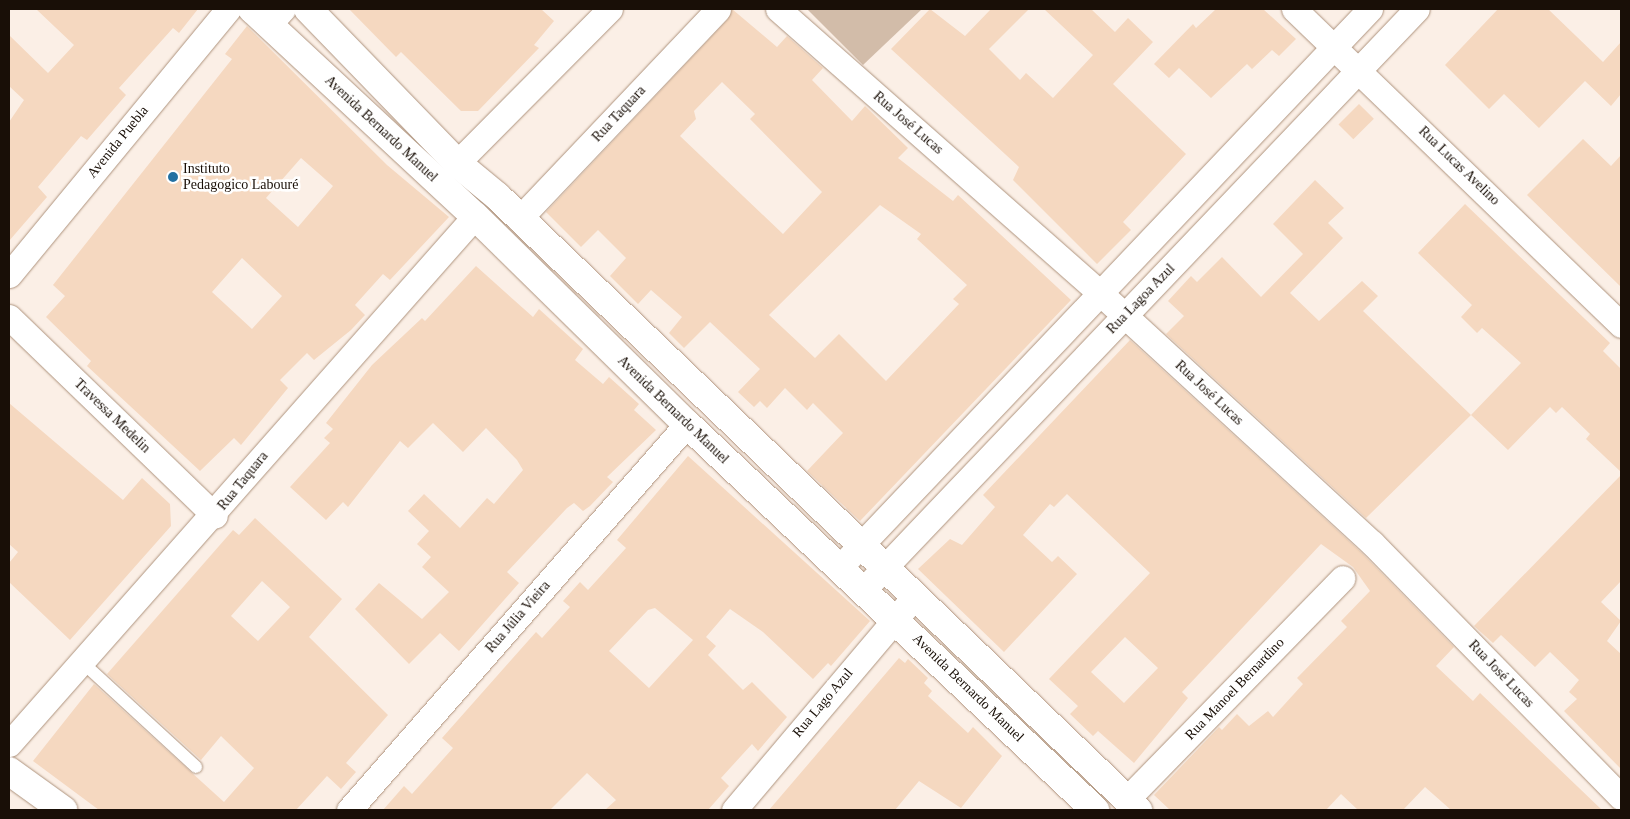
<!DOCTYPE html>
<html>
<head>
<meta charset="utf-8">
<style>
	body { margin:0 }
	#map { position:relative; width:1630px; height:819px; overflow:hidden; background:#fbefe6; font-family:"Times New Roman",serif }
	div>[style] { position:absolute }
	.green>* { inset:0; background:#d2bca9 }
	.building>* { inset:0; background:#f5d8c0; transform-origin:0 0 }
	.roads { filter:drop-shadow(0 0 1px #ae937d) drop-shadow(0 0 1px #ae937d) }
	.lane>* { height:12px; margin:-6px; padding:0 6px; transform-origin:6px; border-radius:6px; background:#fff }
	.street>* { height:25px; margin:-12.5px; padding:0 12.5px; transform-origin:12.5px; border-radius:12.5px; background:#fff }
	.secondary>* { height:28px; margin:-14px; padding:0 14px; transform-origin:14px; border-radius:14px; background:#fff }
	.primary>* { height:28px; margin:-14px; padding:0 14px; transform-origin:14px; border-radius:14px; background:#fff }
	.dots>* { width:14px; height:14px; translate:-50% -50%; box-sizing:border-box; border:2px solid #fff; border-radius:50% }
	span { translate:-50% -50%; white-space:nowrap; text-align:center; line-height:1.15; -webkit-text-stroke:5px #fff; paint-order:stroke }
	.street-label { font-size:14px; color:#190f07 }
	.poi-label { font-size:14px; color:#190f07 }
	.left { translate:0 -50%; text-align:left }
	.frame { position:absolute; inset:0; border:10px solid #190f07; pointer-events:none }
</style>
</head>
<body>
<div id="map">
	<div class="green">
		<div style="clip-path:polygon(807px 9px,922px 9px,863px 65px)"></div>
	</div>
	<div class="building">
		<div style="clip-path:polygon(36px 9px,198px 9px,179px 33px,173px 28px,119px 88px,126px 95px,87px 140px,81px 136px,38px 187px,47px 197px,9px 241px,9px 122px,24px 100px,9px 86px,9px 35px,48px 73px,74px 45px)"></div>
		<div style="clip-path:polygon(349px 9px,541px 9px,554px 21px,534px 45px,539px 48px,478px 111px,461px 111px,401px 52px,396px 57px)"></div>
		<div style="clip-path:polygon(evenodd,732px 9px,777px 47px,787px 36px,823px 68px,812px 80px,852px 121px,865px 106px,908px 148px,898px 158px,953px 201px,958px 195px,1071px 300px,860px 521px,807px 471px,843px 433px,813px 403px,807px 410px,785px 388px,767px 408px,760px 401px,754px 407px,738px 392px,760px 369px,710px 322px,684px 348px,669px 333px,682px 317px,651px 290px,638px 304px,610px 276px,626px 258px,598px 230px,581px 247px,546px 212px,728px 19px,732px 9px,722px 82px,755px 114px,750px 119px,822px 192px,783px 234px,680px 136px,696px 119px,694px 111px,722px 82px,732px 9px,880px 205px,921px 234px,917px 239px,967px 285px,953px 299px,959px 304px,886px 381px,839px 334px,815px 358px,769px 315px,880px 205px)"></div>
		<div style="clip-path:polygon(930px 9px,965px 36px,991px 9px,1029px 9px,989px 49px,1020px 80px,1026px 73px,1053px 98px,1093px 55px,1044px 9px,1091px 9px,1115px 32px,1128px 18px,1153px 42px,1113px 84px,1186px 154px,1123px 222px,1131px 230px,1097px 264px,1013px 180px,1019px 167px,891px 49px)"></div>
		<div style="clip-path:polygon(1216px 9px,1263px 9px,1296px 39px,1279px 56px,1272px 50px,1252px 69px,1247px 64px,1211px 98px,1179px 68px,1169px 78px,1154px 64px,1193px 24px,1196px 28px)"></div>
		<div style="clip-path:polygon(1498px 9px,1548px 9px,1603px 62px,1621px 42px,1621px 94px,1611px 106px,1585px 81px,1539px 128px,1504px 94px,1489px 109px,1445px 65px)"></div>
		<div style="clip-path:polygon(evenodd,247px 26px,387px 165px,449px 217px,390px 280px,383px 274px,355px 305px,365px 315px,351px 330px,314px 360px,307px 353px,280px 380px,288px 388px,241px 445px,234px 438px,200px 471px,87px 366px,91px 361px,46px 317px,65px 296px,53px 285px,232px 59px,225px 54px,247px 26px,301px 158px,333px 186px,298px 227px,266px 198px,301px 158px,247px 26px,242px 258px,282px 296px,252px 329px,212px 292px,242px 258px)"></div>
		<div style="left:1359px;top:104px;width:21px;height:29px;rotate:45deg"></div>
		<div style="clip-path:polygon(1583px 139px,1611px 166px,1621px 155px,1621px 287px,1527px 195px)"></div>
		<div style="clip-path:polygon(1315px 180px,1344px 208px,1328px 223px,1343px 238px,1290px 293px,1319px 321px,1362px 281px,1378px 296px,1363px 311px,1471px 415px,1521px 363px,1482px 328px,1477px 333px,1461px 317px,1472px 305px,1418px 253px,1465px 204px,1610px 343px,1603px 351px,1621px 369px,1621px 472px,1586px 439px,1590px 434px,1562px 407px,1556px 413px,1550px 407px,1508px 450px,1471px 415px,1366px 518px,1166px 334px,1184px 316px,1168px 301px,1191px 276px,1197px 282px,1222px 257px,1261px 297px,1303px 254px,1273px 224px)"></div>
		<div style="clip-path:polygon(476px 266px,533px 317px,539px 309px,583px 349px,575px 360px,603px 384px,609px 377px,639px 404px,634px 410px,656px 430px,607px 477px,613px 482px,590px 506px,583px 511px,574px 503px,567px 508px,507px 572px,519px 583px,459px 651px,440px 633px,409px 664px,355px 609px,379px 583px,422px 619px,449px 592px,422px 567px,431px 557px,417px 544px,429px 531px,408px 511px,424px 494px,460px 528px,487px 498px,494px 504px,523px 470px,517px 460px,486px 428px,463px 452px,433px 423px,408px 448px,400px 441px,348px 507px,343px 502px,326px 520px,290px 487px,330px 443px,324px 438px,333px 429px,326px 423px,372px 365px,422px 318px,425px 321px)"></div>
		<div style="clip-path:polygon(evenodd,1130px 340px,1362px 553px,1454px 647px,1436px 666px,1473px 701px,1480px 693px,1602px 810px,1451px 810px,1425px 787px,1403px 810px,1358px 810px,1341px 794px,1326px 810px,1170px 810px,1154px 795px,1219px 727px,1222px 730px,1237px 714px,1249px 726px,1268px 711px,1273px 717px,1303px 684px,1297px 678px,1347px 627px,1341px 621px,1370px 591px,1353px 567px,1321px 544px,1182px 692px,1188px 698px,1134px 763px,1098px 731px,1093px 736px,1070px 714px,1078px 706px,1049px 679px,1150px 573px,1067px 494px,1054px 507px,1050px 504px,1023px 535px,1052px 562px,1058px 556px,1077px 574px,1004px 652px,918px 569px,950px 539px,962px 545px,995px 507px,983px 495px,1130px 340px,1125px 637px,1158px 668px,1124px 703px,1091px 672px,1125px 637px)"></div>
		<div style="clip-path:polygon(9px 403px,123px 500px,142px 478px,170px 504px,171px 526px,70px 640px,9px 582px,9px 563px,18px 552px,9px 544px)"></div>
		<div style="clip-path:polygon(evenodd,688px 456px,870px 621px,831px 666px,828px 663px,813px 679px,763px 632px,730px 609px,706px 637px,716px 646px,708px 655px,743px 690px,752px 682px,787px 717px,758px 751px,752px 744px,721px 778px,729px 786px,708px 810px,605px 810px,616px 800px,587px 773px,550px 810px,383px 810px,404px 786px,412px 794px,453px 748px,442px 738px,536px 632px,542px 638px,570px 607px,563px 601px,580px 582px,588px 590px,626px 548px,617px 540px,688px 456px,655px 608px,693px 640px,649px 688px,609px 651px,648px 610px,655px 608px)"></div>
		<div style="clip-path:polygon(1621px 475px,1621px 581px,1601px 602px,1621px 621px,1607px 641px,1621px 654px,1621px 769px,1564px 711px,1577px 699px,1569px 692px,1579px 680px,1550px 652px,1535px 667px,1501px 635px,1493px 643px,1474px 626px)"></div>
		<div style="clip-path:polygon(evenodd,255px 518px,342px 599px,309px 637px,388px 715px,346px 763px,356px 772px,341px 789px,327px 776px,296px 810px,99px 810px,33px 761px,94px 684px,224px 802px,254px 768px,221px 736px,201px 760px,107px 674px,233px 530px,239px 535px,255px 518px,262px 581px,290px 607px,258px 641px,231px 616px,262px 581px)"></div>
		<div style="clip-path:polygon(899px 658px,905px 663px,908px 659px,928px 678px,924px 683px,932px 691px,928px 696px,968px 733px,973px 727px,1002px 756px,961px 808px,919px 781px,895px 810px,769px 810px)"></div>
	</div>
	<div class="roads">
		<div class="lane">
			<div style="left:82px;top:662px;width:155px;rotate:42.6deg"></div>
		</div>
		<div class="street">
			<div style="left:778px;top:9px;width:428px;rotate:41.4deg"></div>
			<div style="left:1099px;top:292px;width:371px;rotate:42.6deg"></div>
			<div style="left:1372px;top:543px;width:356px;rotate:45.6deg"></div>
			<div style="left:1294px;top:9px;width:455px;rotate:44deg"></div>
			<div style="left:268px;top:25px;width:22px;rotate:-47deg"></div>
			<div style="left:457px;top:163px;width:217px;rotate:-45.2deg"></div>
			<div style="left:519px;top:219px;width:289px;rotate:-46.5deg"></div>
			<div style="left:9px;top:275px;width:345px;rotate:-50.5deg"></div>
			<div style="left:9px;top:317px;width:286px;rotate:44deg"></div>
			<div style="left:839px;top:568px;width:771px;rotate:-46.47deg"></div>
			<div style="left:864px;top:589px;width:801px;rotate:-46.37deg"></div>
			<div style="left:9px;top:744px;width:704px;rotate:-48.57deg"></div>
			<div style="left:1126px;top:800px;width:310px;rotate:-45.7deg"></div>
			<div style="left:349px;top:810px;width:513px;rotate:-48.79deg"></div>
			<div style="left:734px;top:810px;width:277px;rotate:-49.8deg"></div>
		</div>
		<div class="secondary">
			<div style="left:252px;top:9px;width:304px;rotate:42.9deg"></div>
			<div style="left:475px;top:216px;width:297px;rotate:44.5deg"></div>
			<div style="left:687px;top:424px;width:562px;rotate:43.41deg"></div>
			<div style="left:308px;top:9px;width:214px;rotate:45.9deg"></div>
			<div style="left:457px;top:163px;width:52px;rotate:39.5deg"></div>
			<div style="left:497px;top:196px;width:888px;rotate:43.77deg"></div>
		</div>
		<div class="primary">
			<div style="left:9px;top:771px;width:67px;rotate:35.8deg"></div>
		</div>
	</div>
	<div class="dots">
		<div style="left:173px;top:177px;background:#2270a2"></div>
	</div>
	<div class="street-label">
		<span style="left:619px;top:114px;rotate:-47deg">Rua Taquara</span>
		<span style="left:908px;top:123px;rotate:41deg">Rua José Lucas</span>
		<span style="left:381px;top:129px;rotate:43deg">Avenida Bernardo Manuel</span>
		<span style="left:118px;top:142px;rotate:-51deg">Avenida Puebla</span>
		<span style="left:1459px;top:166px;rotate:44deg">Rua Lucas Avelino</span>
		<span style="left:1141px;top:299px;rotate:-46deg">Rua Lagoa Azul</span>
		<span style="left:1209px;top:393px;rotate:43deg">Rua José Lucas</span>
		<span style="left:673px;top:410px;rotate:44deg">Avenida Bernardo Manuel</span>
		<span style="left:112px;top:416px;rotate:44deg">Travessa Medelin</span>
		<span style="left:243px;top:481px;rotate:-51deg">Rua Taquara</span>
		<span style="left:518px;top:617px;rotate:-49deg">Rua Júlia Vieira</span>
		<span style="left:1501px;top:674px;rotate:46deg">Rua José Lucas</span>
		<span style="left:968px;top:688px;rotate:44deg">Avenida Bernardo Manuel</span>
		<span style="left:1235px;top:689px;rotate:-46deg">Rua Manoel Bernardino</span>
		<span style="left:823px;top:703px;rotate:-50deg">Rua Lago Azul</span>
	</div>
	<div class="poi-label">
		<span class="left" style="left:183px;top:177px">Instituto<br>Pedagogico Labouré</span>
	</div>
	<div class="frame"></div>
</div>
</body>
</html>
